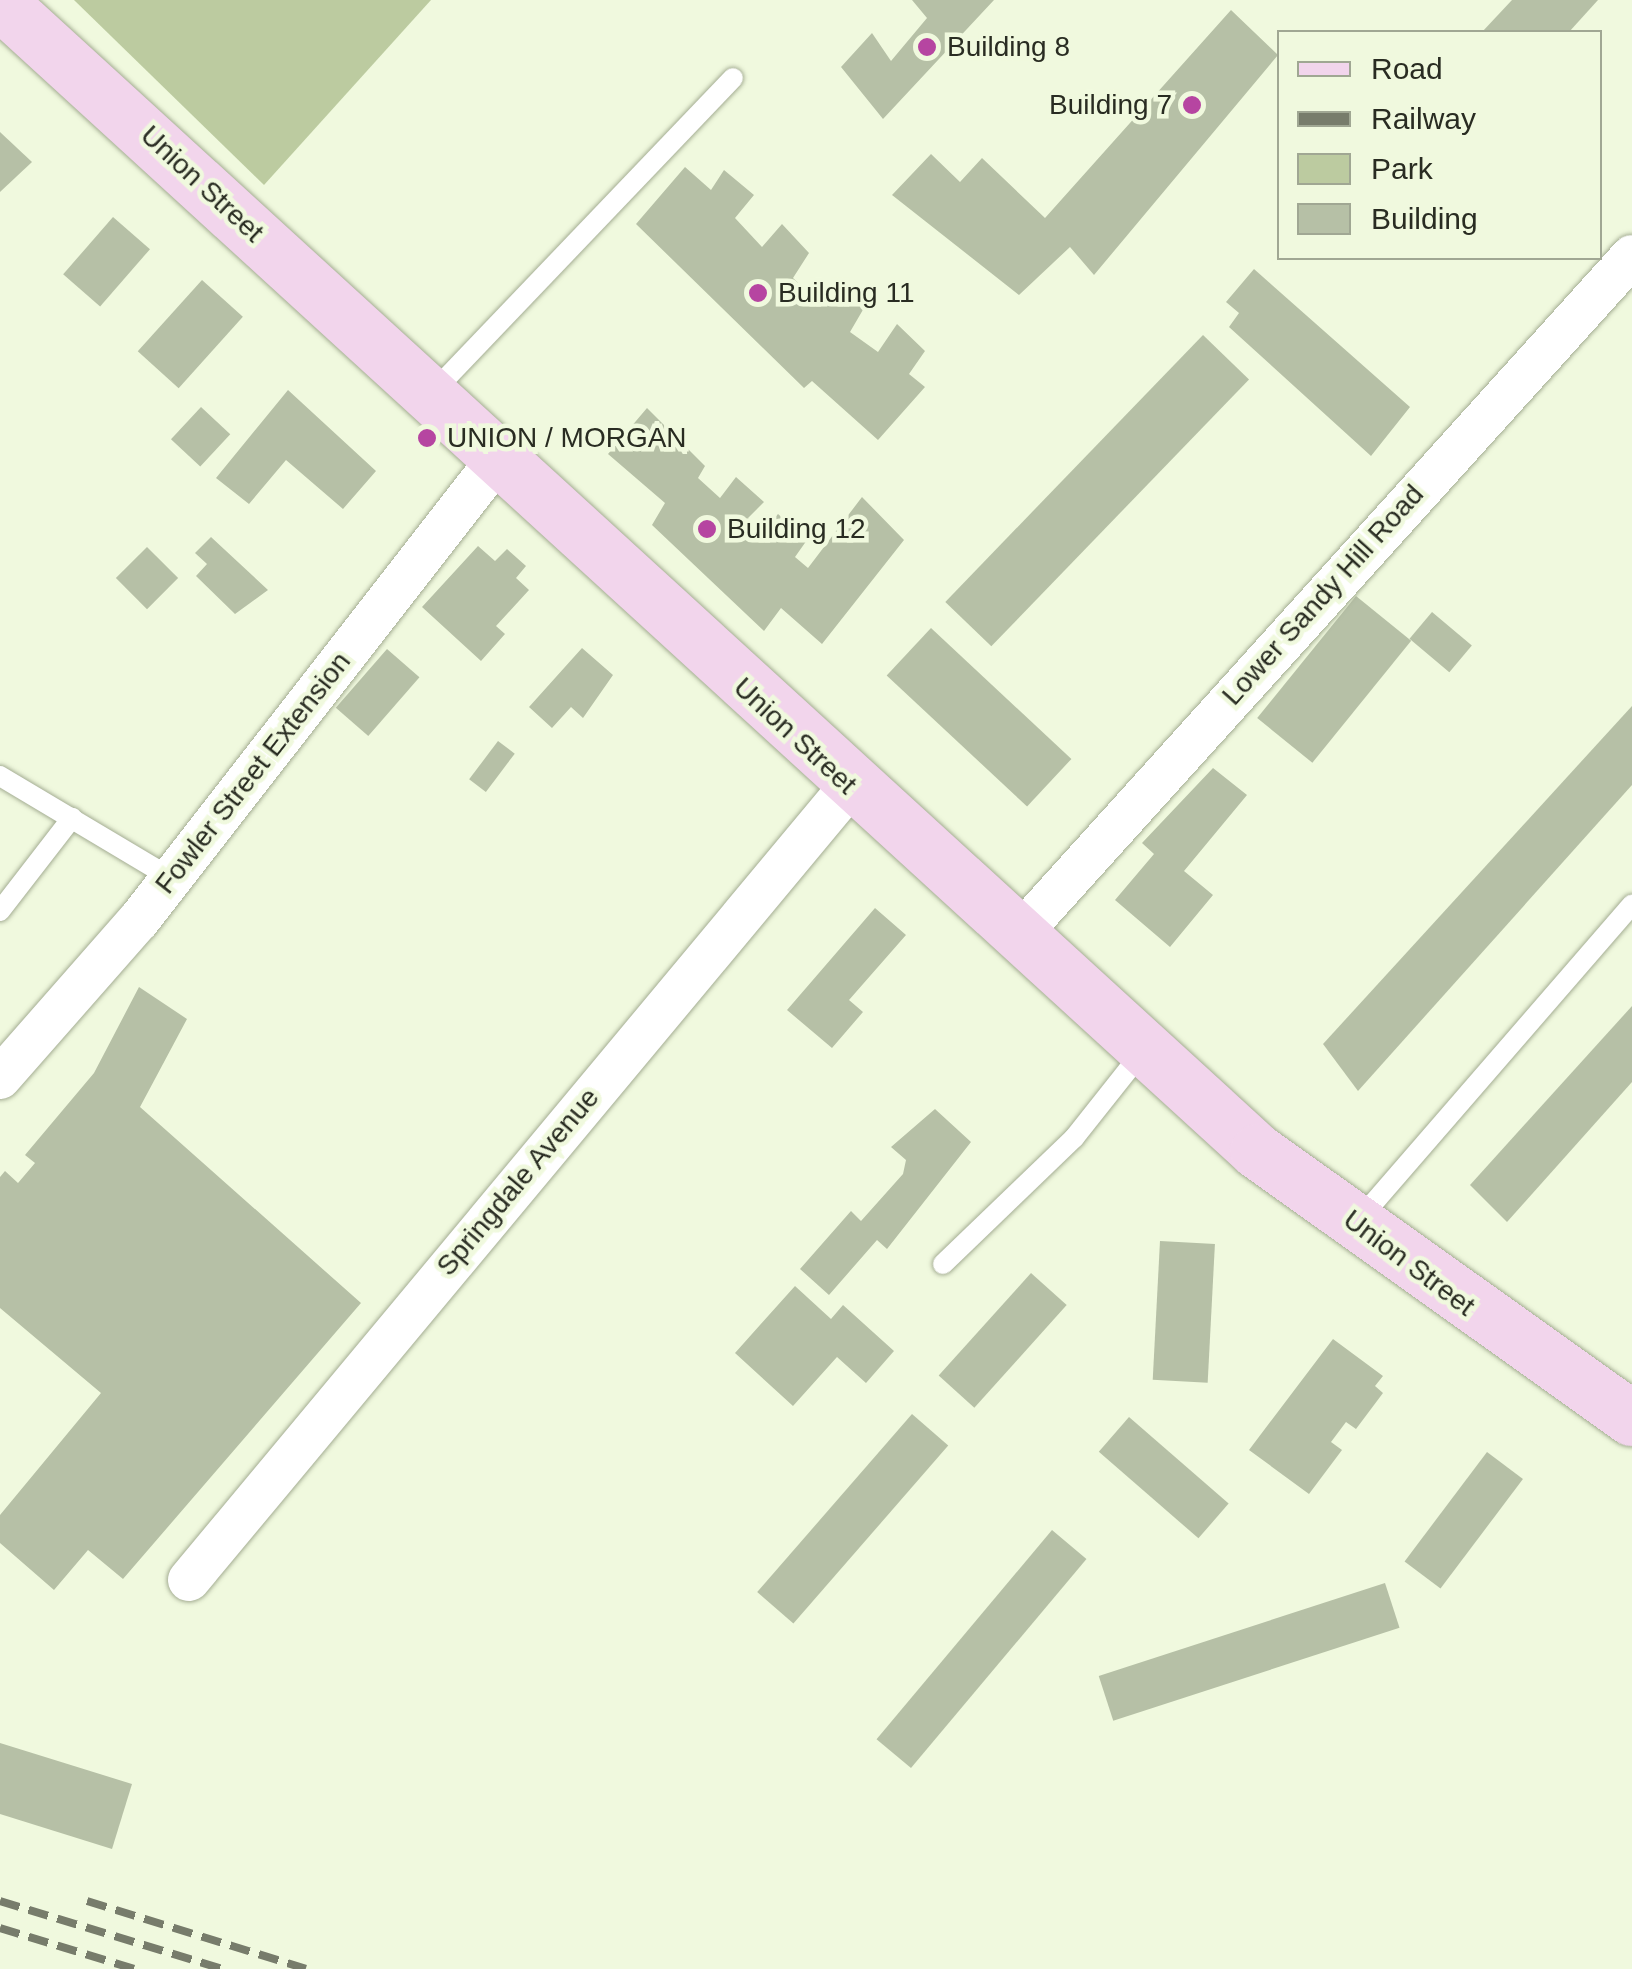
<!DOCTYPE html>
<html>
<head>
<meta charset="utf-8">
<style>
	body { margin:0 }
	#map { position:relative; width:1632px; height:1969px; overflow:hidden; background:#f0f9de; font-family:Helvetica,sans-serif }
	div>[style] { position:absolute }
	.green>* { inset:0; background:#bccba0 }
	.building>* { inset:0; background:#b6c0a6; transform-origin:0 0 }
	.roads { filter:drop-shadow(0 0 2px #a4ad93) drop-shadow(0 0 2px #a4ad93) }
	.service>* { height:20px; margin:-10px; padding:0 10px; transform-origin:10px; border-radius:10px; background:#fff }
	.minor>* { height:42px; margin:-21px; padding:0 21px; transform-origin:21px; border-radius:21px; background:#fff }
	.secondary>* { height:55px; margin:-27.5px; padding:0 27.5px; transform-origin:27.5px; border-radius:27.5px; background:#f2d5ec }
	.rail>* { height:8px; margin-top:-4px; transform-origin:0; background:repeating-linear-gradient(90deg,#777c6b 0 20px,transparent 0 30px) }
	.dots>* { width:28px; height:28px; translate:-50% -50%; box-sizing:border-box; border:5px solid #f0f9de; border-radius:50% }
	span { translate:-50% -50%; white-space:nowrap; text-align:center; line-height:1.15; -webkit-text-stroke:9px #f0f9de; paint-order:stroke }
	.poi-label { font-size:28px; color:#292c22 }
	.left { translate:0 -50%; text-align:left }
	.right { translate:-100% -50%; text-align:right }
	.street-label { font-size:28px; color:#292c22 }
	.legend { position:absolute; left:1277px; top:30px; width:325px; height:230px; box-sizing:border-box; background:#f0f9de; border:2px solid #a0a793; margin:0; padding:12px 18px; list-style:none; font-size:30px; color:#292c22 }
	.legend li { display:flex; align-items:center; gap:20px; height:50px }
	.legend b { width:50px; border:2px solid #a0a793 }
</style>
</head>
<body>
<div id="map">
	<div class="green">
		<div style="clip-path:polygon(74px 0,431px 0,264px 185px)"></div>
	</div>
	<div class="building">
		<div style="clip-path:polygon(912px 0,994px 0,883px 119px,841px 67px,872px 33px,891px 61px,927px 18px)"></div>
		<div style="clip-path:polygon(1512px 0,1598px 0,1569px 32px,1482px 32px)"></div>
		<div style="clip-path:polygon(1231px 10px,1278px 55px,1094px 275px,1070px 247px,1019px 295px,892px 195px,931px 154px,960px 182px,982px 158px,1045px 218px)"></div>
		<div style="clip-path:polygon(0 132px,32px 162px,0 192px)"></div>
		<div style="clip-path:polygon(685px 167px,711px 190px,724px 170px,754px 195px,735px 218px,762px 247px,782px 224px,809px 253px,793px 278px,821px 304px,840px 283px,864px 308px,850px 332px,878px 352px,897px 324px,925px 351px,909px 374px,925px 387px,878px 440px,812px 381px,804px 388px,636px 224px)"></div>
		<div style="left:113px;top:217px;width:49px;height:76px;rotate:41deg"></div>
		<div style="clip-path:polygon(1254px 269px,1410px 407px,1371px 456px,1229px 327px,1239px 313px,1226px 302px)"></div>
		<div style="left:202px;top:280px;width:55px;height:96px;rotate:42deg"></div>
		<div style="left:1203px;top:335px;width:64px;height:371px;rotate:44deg"></div>
		<div style="clip-path:polygon(288px 390px,376px 471px,343px 509px,286px 460px,249px 504px,216px 478px)"></div>
		<div style="left:201px;top:407px;width:40px;height:44px;rotate:43deg"></div>
		<div style="clip-path:polygon(647px 408px,705px 466px,698px 478px,720px 498px,736px 477px,764px 502px,748px 518px,761px 534px,778px 514px,807px 540px,795px 557px,808px 568px,862px 497px,904px 540px,822px 644px,781px 608px,764px 631px,652px 525px,665px 503px,608px 454px)"></div>
		<div style="clip-path:polygon(211px 537px,268px 590px,235px 614px,196px 576px,207px 564px,195px 553px)"></div>
		<div style="clip-path:polygon(478px 546px,495px 561px,507px 549px,526px 566px,516px 578px,529px 590px,496px 626px,505px 634px,481px 661px,422px 607px)"></div>
		<div style="left:147px;top:547px;width:44px;height:44px;rotate:45deg"></div>
		<div style="left:1356px;top:596px;width:71px;height:157px;rotate:39deg"></div>
		<div style="left:1432px;top:612px;width:52px;height:35px;rotate:40deg"></div>
		<div style="left:931px;top:628px;width:192px;height:65px;rotate:43deg"></div>
		<div style="clip-path:polygon(582px 648px,613px 675px,583px 718px,571px 707px,552px 728px,529px 707px)"></div>
		<div style="left:387px;top:649px;width:43px;height:78px;rotate:41deg"></div>
		<div style="clip-path:polygon(1632px 706px,1632px 785px,1358px 1091px,1323px 1044px)"></div>
		<div style="left:498px;top:741px;width:21px;height:48px;rotate:37deg"></div>
		<div style="clip-path:polygon(1213px 768px,1247px 795px,1184px 871px,1213px 895px,1170px 947px,1115px 900px,1154px 854px,1142px 843px)"></div>
		<div style="clip-path:polygon(875px 908px,906px 935px,849px 1000px,863px 1012px,832px 1048px,787px 1010px)"></div>
		<div style="clip-path:polygon(139px 987px,187px 1019px,140px 1107px,361px 1303px,123px 1579px,88px 1550px,54px 1590px,0 1543px,0 1515px,101px 1393px,0 1308px,0 1177px,5px 1171px,18px 1183px,35px 1163px,25px 1155px,94px 1073px)"></div>
		<div style="clip-path:polygon(1632px 1006px,1632px 1082px,1507px 1222px,1470px 1185px)"></div>
		<div style="clip-path:polygon(935px 1109px,971px 1142px,887px 1249px,877px 1240px,829px 1295px,800px 1269px,851px 1211px,861px 1221px,903px 1174px,906px 1160px,891px 1147px)"></div>
		<div style="left:1160px;top:1241px;width:55px;height:139px;rotate:3deg"></div>
		<div style="left:1031px;top:1273px;width:48px;height:138px;rotate:42deg"></div>
		<div style="clip-path:polygon(795px 1286px,831px 1319px,843px 1305px,894px 1351px,866px 1383px,837px 1357px,793px 1406px,735px 1353px)"></div>
		<div style="clip-path:polygon(1333px 1339px,1383px 1376px,1375px 1386px,1383px 1393px,1356px 1429px,1346px 1422px,1331px 1442px,1342px 1450px,1309px 1494px,1249px 1450px)"></div>
		<div style="left:912px;top:1414px;width:48px;height:236px;rotate:41deg"></div>
		<div style="left:1129px;top:1417px;width:132px;height:46px;rotate:41deg"></div>
		<div style="left:1487px;top:1452px;width:45px;height:137px;rotate:37deg"></div>
		<div style="left:1052px;top:1530px;width:45px;height:273px;rotate:40deg"></div>
		<div style="left:1385px;top:1583px;width:47px;height:301px;rotate:72deg"></div>
		<div style="clip-path:polygon(0 1743px,132px 1784px,112px 1849px,0 1814px)"></div>
	</div>
	<div class="roads">
		<div class="service">
			<div style="left:431px;top:394px;width:437px;rotate:-46.3deg"></div>
			<div style="left:0;top:776px;width:199px;rotate:30.8deg"></div>
			<div style="left:0;top:911px;width:118px;rotate:-52.3deg"></div>
			<div style="left:1357px;top:1222px;width:420px;rotate:-49.1deg"></div>
			<div style="left:943px;top:1264px;width:182px;rotate:-43.9deg"></div>
			<div style="left:1074px;top:1138px;width:111px;rotate:-51.6deg"></div>
		</div>
		<div class="minor">
			<div style="left:1018px;top:936px;width:916px;rotate:-47.92deg"></div>
			<div style="left:0;top:1078px;width:210px;rotate:-48.7deg"></div>
			<div style="left:139px;top:920px;width:583px;rotate:-52.11deg"></div>
			<div style="left:189px;top:1580px;width:1033px;rotate:-50.22deg"></div>
		</div>
		<div class="secondary">
			<div style="left:0;top:2px;width:1703px;rotate:42.43deg"></div>
			<div style="left:1257px;top:1151px;width:460px;rotate:35.5deg"></div>
		</div>
	</div>
	<div class="rail">
		<div style="left:0;top:1901px;width:232px;rotate:17deg"></div>
		<div style="left:87px;top:1901px;width:229px;rotate:17.2deg"></div>
		<div style="left:0;top:1928px;width:140px;rotate:17deg"></div>
	</div>
	<div class="dots">
		<div style="left:927px;top:47px;background:#b645a1"></div>
		<div style="left:1192px;top:105px;background:#b645a1"></div>
		<div style="left:758px;top:293px;background:#b645a1"></div>
		<div style="left:427px;top:438px;background:#b645a1"></div>
		<div style="left:707px;top:529px;background:#b645a1"></div>
	</div>
	<div class="poi-label">
		<span class="left" style="left:947px;top:47px">Building 8</span>
		<span class="right" style="left:1172px;top:105px">Building 7</span>
		<span class="left" style="left:778px;top:293px">Building 11</span>
		<span class="left" style="left:447px;top:438px">UNION / MORGAN</span>
		<span class="left" style="left:727px;top:529px">Building 12</span>
	</div>
	<div class="street-label">
		<span style="left:202px;top:184px;rotate:43deg">Union Street</span>
		<span style="left:1323px;top:595px;rotate:-48deg">Lower Sandy Hill Road</span>
		<span style="left:795px;top:736px;rotate:43deg">Union Street</span>
		<span style="left:253px;top:773px;rotate:-52deg">Fowler Street Extension</span>
		<span style="left:518px;top:1182px;rotate:-50deg">Springdale Avenue</span>
		<span style="left:1409px;top:1263px;rotate:37deg">Union Street</span>
	</div>
	<ul class="legend">
	<li><b style="height:12px;background:#f2d5ec"></b>Road</li>
	<li><b style="height:12px;background:#777c6b"></b>Railway</li>
	<li><b style="height:28px;background:#bccba0"></b>Park</li>
	<li><b style="height:28px;background:#b6c0a6"></b>Building</li>
	</ul>
</div>
</body>
</html>
